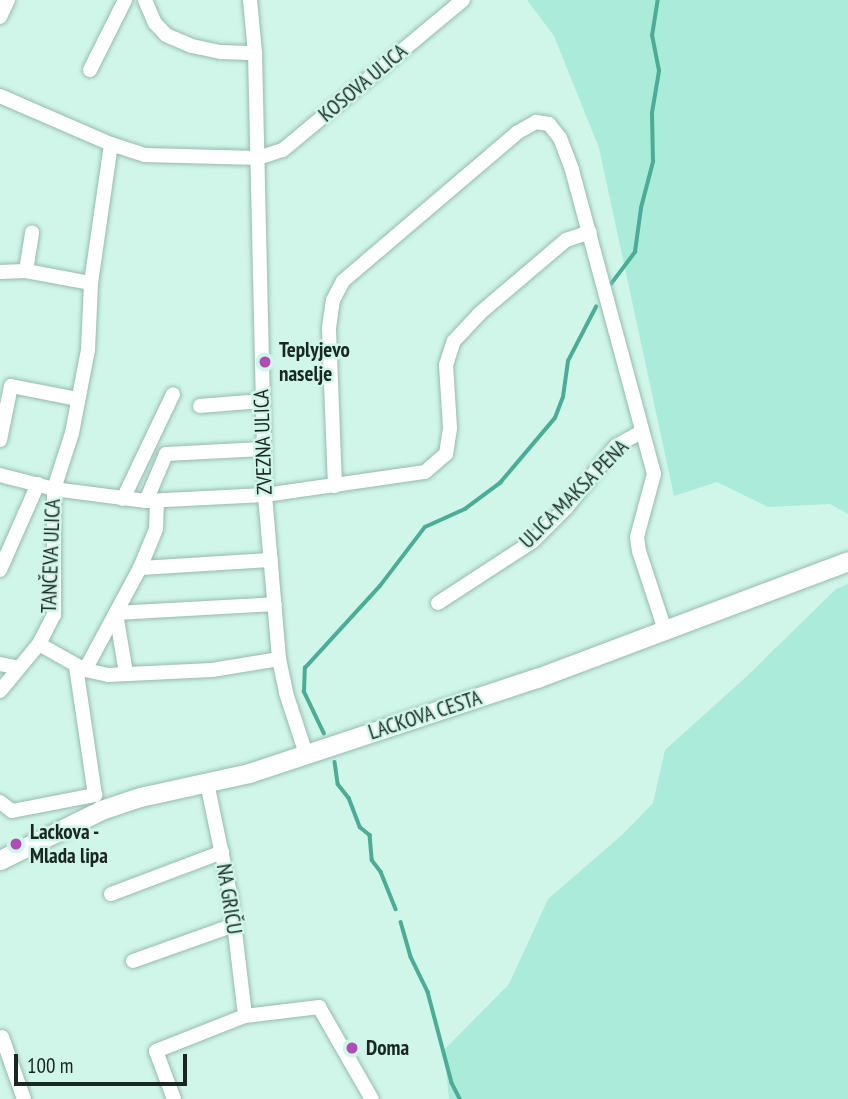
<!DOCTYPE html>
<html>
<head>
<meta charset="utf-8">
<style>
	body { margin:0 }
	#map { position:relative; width:848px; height:1099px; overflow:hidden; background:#d0f6ea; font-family:"PT Sans Narrow",sans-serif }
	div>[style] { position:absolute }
	.green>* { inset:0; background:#aaecd9 }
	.stream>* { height:3.5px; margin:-1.75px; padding:0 1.75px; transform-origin:1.75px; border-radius:1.75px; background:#4cad96 }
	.roads { filter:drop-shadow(0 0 2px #96bab0) drop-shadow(0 0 2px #96bab0) }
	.street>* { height:14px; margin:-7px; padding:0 7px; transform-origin:7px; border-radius:7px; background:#fff }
	.secondary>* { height:19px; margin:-9.5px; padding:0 9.5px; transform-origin:9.5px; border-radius:9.5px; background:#fff }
	.dots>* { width:19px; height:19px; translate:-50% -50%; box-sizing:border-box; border:4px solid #d0f6ea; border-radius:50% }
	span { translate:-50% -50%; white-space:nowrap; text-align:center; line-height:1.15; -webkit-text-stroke:5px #d0f6ea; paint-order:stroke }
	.street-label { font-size:21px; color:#192723 }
	.poi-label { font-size:21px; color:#192723; font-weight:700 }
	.left { translate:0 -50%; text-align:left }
	.scale { position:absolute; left:14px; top:1054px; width:173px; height:32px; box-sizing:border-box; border:4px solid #192723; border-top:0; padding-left:9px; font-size:21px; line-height:24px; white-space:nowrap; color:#192723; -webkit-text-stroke:5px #d0f6ea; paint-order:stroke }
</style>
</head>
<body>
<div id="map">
	<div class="green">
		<div style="clip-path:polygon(527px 0,848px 0,848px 514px,830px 504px,768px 507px,717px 482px,674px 496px,599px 148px,554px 36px)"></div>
		<div style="clip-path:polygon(848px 584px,848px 1099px,449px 1099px,444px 1050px,509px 984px,548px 899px,623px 834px,653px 803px,665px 750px,746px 677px,836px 589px)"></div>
	</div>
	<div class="stream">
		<div style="left:611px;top:284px;width:40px;rotate:-53deg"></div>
		<div style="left:635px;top:252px;width:44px;rotate:-82.2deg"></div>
		<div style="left:641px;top:208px;width:48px;rotate:-75.4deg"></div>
		<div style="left:653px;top:162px;width:49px;rotate:-91.2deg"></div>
		<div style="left:652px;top:113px;width:43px;rotate:-80.5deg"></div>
		<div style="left:659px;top:71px;width:36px;rotate:-101deg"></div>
		<div style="left:652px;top:36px;width:36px;rotate:-81deg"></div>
		<div style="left:324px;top:734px;width:47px;rotate:-115.5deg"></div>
		<div style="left:304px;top:692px;width:24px;rotate:-88deg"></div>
		<div style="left:305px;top:668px;width:111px;rotate:-47.6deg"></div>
		<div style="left:380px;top:586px;width:74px;rotate:-52.7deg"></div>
		<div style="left:425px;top:527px;width:44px;rotate:-24.2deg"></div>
		<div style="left:465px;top:509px;width:44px;rotate:-36.6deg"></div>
		<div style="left:500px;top:483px;width:85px;rotate:-49.8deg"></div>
		<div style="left:555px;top:418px;width:22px;rotate:-69deg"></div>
		<div style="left:563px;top:397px;width:36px;rotate:-82deg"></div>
		<div style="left:568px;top:361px;width:61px;rotate:-62.6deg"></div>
		<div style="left:335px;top:762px;width:22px;rotate:82deg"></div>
		<div style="left:338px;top:784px;width:18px;rotate:52deg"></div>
		<div style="left:349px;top:798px;width:31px;rotate:69deg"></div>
		<div style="left:360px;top:827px;width:13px;rotate:39deg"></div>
		<div style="left:370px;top:835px;width:25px;rotate:85deg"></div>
		<div style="left:372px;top:860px;width:15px;rotate:53deg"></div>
		<div style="left:381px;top:872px;width:40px;rotate:68deg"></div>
		<div style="left:401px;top:922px;width:36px;rotate:74deg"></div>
		<div style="left:411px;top:957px;width:39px;rotate:64deg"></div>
		<div style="left:428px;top:992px;width:94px;rotate:75.2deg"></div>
		<div style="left:452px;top:1083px;width:18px;rotate:63deg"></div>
	</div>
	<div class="roads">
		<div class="street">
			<div style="left:145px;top:0;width:25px;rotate:67deg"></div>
			<div style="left:155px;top:23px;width:16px;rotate:47deg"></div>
			<div style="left:166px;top:35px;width:28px;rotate:23deg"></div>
			<div style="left:192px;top:46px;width:30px;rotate:12deg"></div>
			<div style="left:221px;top:52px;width:34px;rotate:2deg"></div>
			<div style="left:250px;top:0;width:53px;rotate:84.6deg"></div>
			<div style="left:255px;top:53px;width:442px;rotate:88.7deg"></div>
			<div style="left:265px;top:495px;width:165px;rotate:85.1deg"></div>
			<div style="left:279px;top:659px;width:35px;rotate:78deg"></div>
			<div style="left:286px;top:693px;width:64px;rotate:71.8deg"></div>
			<div style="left:0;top:17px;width:19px;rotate:-65deg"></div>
			<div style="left:90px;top:70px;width:78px;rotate:-63.4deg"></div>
			<div style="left:0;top:96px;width:121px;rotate:23.4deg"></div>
			<div style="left:111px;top:144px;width:35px;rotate:18deg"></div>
			<div style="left:144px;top:155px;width:114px;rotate:1.5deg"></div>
			<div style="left:258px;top:158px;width:26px;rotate:-18deg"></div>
			<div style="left:283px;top:150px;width:234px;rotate:-39.8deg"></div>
			<div style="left:26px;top:271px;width:39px;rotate:-81deg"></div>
			<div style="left:0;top:272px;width:26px;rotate:-2deg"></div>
			<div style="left:26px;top:271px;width:66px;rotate:10.5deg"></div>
			<div style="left:200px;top:406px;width:61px;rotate:-4.7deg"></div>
			<div style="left:0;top:440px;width:55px;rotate:-78.5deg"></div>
			<div style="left:11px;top:386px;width:67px;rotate:11.1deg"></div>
			<div style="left:0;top:475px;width:56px;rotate:14.5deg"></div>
			<div style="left:54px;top:489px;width:93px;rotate:7.4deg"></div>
			<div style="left:146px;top:501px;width:119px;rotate:-2.9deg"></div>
			<div style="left:265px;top:495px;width:162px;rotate:-8.2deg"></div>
			<div style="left:425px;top:472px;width:28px;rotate:-41deg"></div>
			<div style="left:446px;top:454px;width:26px;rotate:-81deg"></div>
			<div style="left:450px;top:428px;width:63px;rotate:-93.6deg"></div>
			<div style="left:446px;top:365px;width:25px;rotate:-72deg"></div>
			<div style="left:454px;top:341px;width:38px;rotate:-47deg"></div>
			<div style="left:480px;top:313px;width:113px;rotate:-40.3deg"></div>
			<div style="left:566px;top:240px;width:25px;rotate:-18deg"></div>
			<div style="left:335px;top:486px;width:158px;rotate:-92.2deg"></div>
			<div style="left:329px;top:328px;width:28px;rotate:-82deg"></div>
			<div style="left:333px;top:300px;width:21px;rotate:-62deg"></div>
			<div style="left:343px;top:281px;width:230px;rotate:-40.4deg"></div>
			<div style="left:518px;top:132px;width:21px;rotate:-29deg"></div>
			<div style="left:536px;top:122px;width:13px;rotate:9deg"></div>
			<div style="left:549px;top:124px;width:18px;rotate:52deg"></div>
			<div style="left:560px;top:138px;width:34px;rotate:69deg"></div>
			<div style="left:572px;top:170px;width:315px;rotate:74.9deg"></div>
			<div style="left:654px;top:474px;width:65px;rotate:105.1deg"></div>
			<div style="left:637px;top:537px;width:14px;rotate:82deg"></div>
			<div style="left:639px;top:551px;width:83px;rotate:71.8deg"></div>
			<div style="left:123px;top:499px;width:116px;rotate:-64.5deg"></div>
			<div style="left:146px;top:501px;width:51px;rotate:-66.9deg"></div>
			<div style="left:166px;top:454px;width:97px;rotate:-3deg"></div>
			<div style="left:140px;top:568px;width:131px;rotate:-3.5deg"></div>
			<div style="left:0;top:570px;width:94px;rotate:-66.2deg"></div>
			<div style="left:438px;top:603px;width:113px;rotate:-33.1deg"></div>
			<div style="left:533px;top:541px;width:47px;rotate:-45deg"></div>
			<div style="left:566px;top:508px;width:80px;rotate:-51.1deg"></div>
			<div style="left:616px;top:446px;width:29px;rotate:-29deg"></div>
			<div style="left:39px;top:644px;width:53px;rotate:29.5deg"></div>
			<div style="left:85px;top:670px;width:24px;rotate:12deg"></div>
			<div style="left:108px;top:675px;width:104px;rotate:-2.8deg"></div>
			<div style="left:212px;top:670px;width:68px;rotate:-9.3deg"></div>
			<div style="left:0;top:664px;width:19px;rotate:12deg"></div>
			<div style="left:85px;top:670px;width:116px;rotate:-61.7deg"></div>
			<div style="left:140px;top:568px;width:42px;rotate:-67.7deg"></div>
			<div style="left:156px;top:529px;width:28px;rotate:-88deg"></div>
			<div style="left:126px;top:673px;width:61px;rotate:-99.5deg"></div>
			<div style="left:116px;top:613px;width:159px;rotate:-3.2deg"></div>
			<div style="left:0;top:691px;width:61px;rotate:-50.3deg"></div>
			<div style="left:39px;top:644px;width:33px;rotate:-63deg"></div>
			<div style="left:54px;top:615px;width:126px;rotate:-90deg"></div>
			<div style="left:54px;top:489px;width:59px;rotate:-72.2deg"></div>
			<div style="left:72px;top:433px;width:85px;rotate:-79.1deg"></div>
			<div style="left:88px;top:350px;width:67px;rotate:-87.4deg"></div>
			<div style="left:91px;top:283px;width:140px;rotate:-81.8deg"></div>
			<div style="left:207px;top:783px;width:117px;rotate:78.2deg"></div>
			<div style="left:231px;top:898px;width:119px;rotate:83.2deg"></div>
			<div style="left:245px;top:1016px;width:75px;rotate:-6.9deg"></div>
			<div style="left:319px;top:1007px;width:106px;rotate:60.1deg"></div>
			<div style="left:0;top:802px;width:15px;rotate:37deg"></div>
			<div style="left:12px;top:811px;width:85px;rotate:-10.9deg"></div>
			<div style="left:95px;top:795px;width:130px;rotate:-98.4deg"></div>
			<div style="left:111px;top:894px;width:119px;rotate:-20.7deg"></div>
			<div style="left:133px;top:961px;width:107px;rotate:-19.6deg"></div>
			<div style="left:2px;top:1037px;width:66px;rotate:70.5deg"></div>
			<div style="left:174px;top:1099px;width:51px;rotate:-110.6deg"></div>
			<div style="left:156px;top:1051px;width:96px;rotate:-21.5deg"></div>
		</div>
		<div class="secondary">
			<div style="left:0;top:860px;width:113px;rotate:-26.3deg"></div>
			<div style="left:101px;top:810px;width:41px;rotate:-18.4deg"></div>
			<div style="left:140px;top:797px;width:112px;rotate:-12.4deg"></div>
			<div style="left:249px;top:773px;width:303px;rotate:-18.3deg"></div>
			<div style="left:537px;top:678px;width:332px;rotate:-20.6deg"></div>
		</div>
	</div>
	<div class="dots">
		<div style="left:265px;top:362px;background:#ae4db5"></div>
		<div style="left:16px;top:844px;background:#ae4db5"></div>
		<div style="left:352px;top:1048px;background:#ae4db5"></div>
	</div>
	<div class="street-label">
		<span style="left:363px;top:83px;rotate:-40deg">KOSOVA ULICA</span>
		<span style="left:263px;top:442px;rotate:-92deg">ZVEZNA ULICA</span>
		<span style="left:574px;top:494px;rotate:-45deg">ULICA MAKSA PENA</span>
		<span style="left:51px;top:556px;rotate:-88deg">TANČEVA ULICA</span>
		<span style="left:425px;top:715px;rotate:-18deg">LACKOVA CESTA</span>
		<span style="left:229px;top:899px;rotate:81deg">NA GRIČU</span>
	</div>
	<div class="poi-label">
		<span class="left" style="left:279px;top:362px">Teplyjevo<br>naselje</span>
		<span class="left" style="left:30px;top:844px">Lackova -<br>Mlada lipa</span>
		<span class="left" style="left:366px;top:1048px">Doma</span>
	</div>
	<div class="scale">100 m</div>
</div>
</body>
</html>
